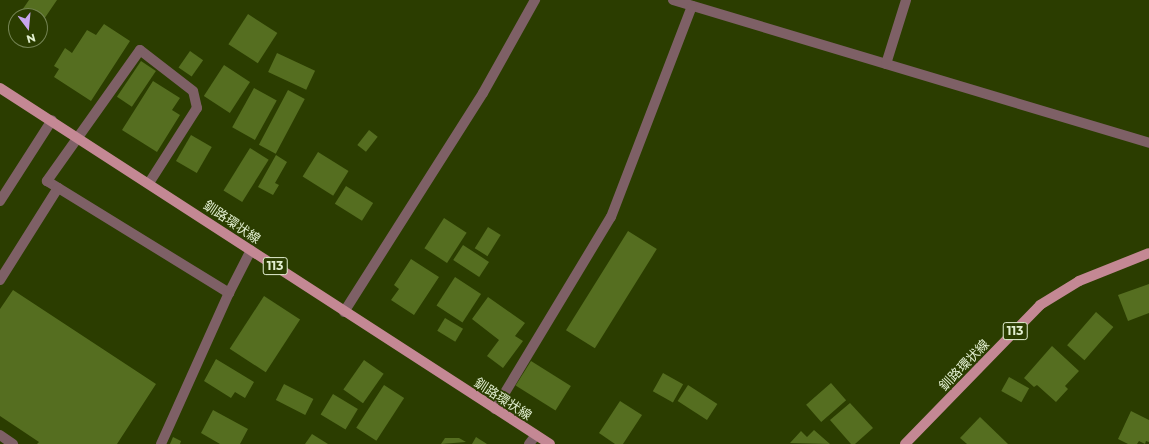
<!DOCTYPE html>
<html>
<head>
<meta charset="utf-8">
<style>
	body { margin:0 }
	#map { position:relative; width:1149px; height:444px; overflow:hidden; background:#2b3d00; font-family:Montserrat,"Noto Sans JP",sans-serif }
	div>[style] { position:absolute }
	.building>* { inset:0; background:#556e20; transform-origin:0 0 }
	.lane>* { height:10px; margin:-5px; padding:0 5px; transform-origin:5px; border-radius:5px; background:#7e6066 }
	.primary>* { height:10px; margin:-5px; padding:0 5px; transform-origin:5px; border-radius:5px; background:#c48894 }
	span { translate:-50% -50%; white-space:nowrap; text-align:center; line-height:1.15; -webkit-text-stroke:3.5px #2b3d00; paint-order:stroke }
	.shield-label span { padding:1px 3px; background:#2b3d00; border:1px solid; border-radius:3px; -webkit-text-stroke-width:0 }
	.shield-label { font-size:12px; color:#e2efd0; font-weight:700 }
	.street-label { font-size:13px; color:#e2efd0 }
	.north { position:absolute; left:8px; top:8px; width:40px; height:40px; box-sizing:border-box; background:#2b3d00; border:1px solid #748453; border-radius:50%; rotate:164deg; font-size:11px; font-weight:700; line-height:16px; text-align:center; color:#e2efd0 }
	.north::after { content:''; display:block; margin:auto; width:14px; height:18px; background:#c8a5ef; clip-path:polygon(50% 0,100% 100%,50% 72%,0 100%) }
</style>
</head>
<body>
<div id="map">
	<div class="building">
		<div style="clip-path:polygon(29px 0,57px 0,40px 25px,40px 16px,18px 16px)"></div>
		<div style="left:248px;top:14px;width:35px;height:36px;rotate:33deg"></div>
		<div style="clip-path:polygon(104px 24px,130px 41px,91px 101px,54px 77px,59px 69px,54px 66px,65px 48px,72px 53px,87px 30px,96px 35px)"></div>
		<div style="left:190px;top:51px;width:16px;height:20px;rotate:35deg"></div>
		<div style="left:277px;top:53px;width:42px;height:21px;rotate:25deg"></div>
		<div style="left:141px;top:61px;width:18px;height:43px;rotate:34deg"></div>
		<div style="left:224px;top:65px;width:31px;height:37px;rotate:33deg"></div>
		<div style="clip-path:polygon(153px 81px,180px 98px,172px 110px,180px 115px,157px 152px,122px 130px)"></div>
		<div style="left:254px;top:88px;width:26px;height:45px;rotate:29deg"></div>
		<div style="left:288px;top:90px;width:19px;height:62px;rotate:28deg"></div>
		<div style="left:369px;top:130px;width:11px;height:19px;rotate:38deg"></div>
		<div style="left:191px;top:135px;width:24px;height:30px;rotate:30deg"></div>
		<div style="left:250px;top:148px;width:22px;height:50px;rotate:32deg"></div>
		<div style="left:318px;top:152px;width:36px;height:29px;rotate:32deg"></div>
		<div style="clip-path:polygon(276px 155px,287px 162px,275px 183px,279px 185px,273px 195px,258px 187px)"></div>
		<div style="left:346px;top:186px;width:32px;height:21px;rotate:32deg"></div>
		<div style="left:444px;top:218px;width:27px;height:36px;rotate:33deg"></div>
		<div style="left:488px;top:227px;width:15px;height:25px;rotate:32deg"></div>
		<div style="left:628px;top:231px;width:34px;height:117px;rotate:32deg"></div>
		<div style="left:463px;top:245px;width:31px;height:18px;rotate:33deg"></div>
		<div style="clip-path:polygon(411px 259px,439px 277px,414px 315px,391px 300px,399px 289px,394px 285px)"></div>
		<div style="left:455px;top:277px;width:31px;height:34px;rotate:33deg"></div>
		<div style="clip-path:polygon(1149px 284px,1149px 313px,1128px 321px,1118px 295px)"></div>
		<div style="clip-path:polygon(13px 290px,156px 384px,117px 444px,37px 444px,39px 442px,0 416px,0 309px)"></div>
		<div style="left:264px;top:296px;width:43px;height:63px;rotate:33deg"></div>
		<div style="clip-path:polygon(488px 297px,525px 323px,515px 336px,523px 341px,503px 368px,487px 356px,499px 340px,472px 319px)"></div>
		<div style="left:1096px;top:312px;width:23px;height:44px;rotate:41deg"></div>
		<div style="left:445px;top:318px;width:21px;height:15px;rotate:31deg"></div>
		<div style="clip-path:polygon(1052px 346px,1079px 371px,1065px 386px,1068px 389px,1056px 402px,1037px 385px,1034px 387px,1024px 378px)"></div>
		<div style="clip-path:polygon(216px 359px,254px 382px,245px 398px,235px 392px,231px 398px,204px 381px)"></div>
		<div style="left:364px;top:360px;width:24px;height:36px;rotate:35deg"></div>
		<div style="left:531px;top:361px;width:47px;height:29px;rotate:32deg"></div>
		<div style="left:663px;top:373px;width:23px;height:21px;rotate:29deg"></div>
		<div style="left:1009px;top:377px;width:23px;height:16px;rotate:29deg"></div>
		<div style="left:831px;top:383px;width:23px;height:33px;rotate:49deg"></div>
		<div style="left:284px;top:384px;width:33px;height:18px;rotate:27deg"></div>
		<div style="left:384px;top:385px;width:24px;height:51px;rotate:33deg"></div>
		<div style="left:688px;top:385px;width:35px;height:19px;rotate:33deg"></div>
		<div style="left:333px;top:394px;width:29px;height:24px;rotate:31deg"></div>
		<div style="clip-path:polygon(620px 401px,642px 415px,623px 444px,615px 444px,599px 433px)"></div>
		<div style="clip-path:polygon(850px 403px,873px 428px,855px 444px,851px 444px,830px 420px)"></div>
		<div style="clip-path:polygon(213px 410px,248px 429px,240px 444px,220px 444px,201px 433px)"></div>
		<div style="clip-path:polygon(1131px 411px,1149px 420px,1149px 442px,1146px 441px,1145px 444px,1139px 441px,1137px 444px,1128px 444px,1118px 439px)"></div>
		<div style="clip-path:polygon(980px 417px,1008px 444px,967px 444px,960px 438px)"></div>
		<div style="clip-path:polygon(814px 430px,830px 444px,790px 443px,801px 431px,807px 437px)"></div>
		<div style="clip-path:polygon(312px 434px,328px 444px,305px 444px)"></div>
		<div style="clip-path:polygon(173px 437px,181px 441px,180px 444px,170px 444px)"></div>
		<div style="clip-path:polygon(476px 437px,487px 444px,472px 444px)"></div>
		<div style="clip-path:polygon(445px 438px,459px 438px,466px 442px,441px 444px)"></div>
	</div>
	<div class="lane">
		<div style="left:673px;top:0;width:497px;rotate:16.7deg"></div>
		<div style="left:886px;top:64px;width:67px;rotate:-72.6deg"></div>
		<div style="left:149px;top:183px;width:89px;rotate:-57.4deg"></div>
		<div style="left:197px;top:108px;width:17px;rotate:-103deg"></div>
		<div style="left:193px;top:91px;width:67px;rotate:-142.3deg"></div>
		<div style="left:140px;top:50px;width:161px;rotate:125.4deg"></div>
		<div style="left:47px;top:181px;width:214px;rotate:31.6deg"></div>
		<div style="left:229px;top:293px;width:48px;rotate:-62.9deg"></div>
		<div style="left:0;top:201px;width:96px;rotate:-57.3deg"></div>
		<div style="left:0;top:280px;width:109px;rotate:-57.8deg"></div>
		<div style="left:344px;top:312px;width:259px;rotate:-57.6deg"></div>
		<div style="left:483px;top:93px;width:107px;rotate:-60.8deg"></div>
		<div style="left:495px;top:409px;width:224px;rotate:-58.9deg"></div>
		<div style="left:611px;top:217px;width:226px;rotate:-69deg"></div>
		<div style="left:0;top:435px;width:16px;rotate:35deg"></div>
		<div style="left:161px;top:444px;width:166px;rotate:-65.8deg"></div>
		<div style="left:529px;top:444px;width:11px;rotate:-52deg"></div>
	</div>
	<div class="primary">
		<div style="left:0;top:88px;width:655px;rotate:32.91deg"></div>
		<div style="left:905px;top:444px;width:194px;rotate:-45.8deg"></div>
		<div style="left:1040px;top:305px;width:46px;rotate:-31.6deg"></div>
		<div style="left:1079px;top:281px;width:75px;rotate:-21.8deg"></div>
	</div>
	<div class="shield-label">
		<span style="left:275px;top:266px">113</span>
		<span style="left:1015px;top:331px">113</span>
	</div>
	<div class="street-label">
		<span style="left:232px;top:222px;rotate:34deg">釧路環状線</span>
		<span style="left:964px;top:365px;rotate:-46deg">釧路環状線</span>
		<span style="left:503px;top:399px;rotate:33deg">釧路環状線</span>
	</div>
	<div class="north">N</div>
</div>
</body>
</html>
